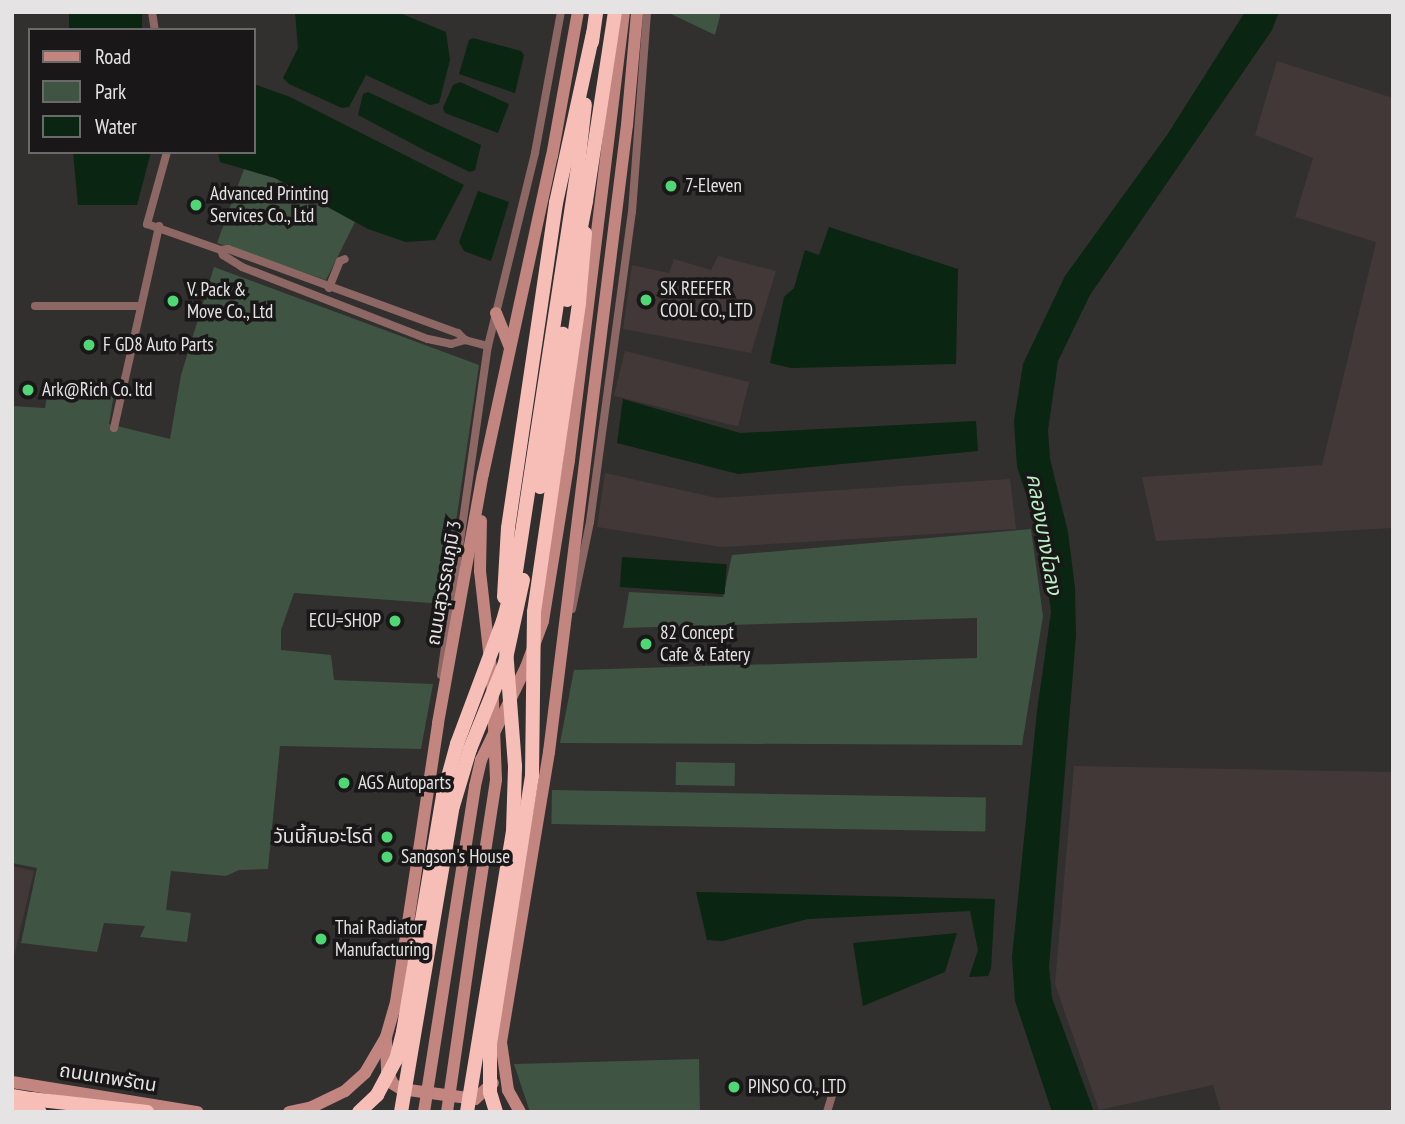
<!DOCTYPE html>
<html>
<head>
<meta charset="utf-8">
<style>
	body { margin:0 }
	#map { position:relative; width:1405px; height:1124px; overflow:hidden; background:#322f2f; font-family:"PT Sans Narrow","Noto Sans Thai",sans-serif }
	div>[style] { position:absolute }
	.built>* { inset:0; background:#423838; transform-origin:0 0 }
	.green>* { inset:0; background:#3f5442; transform-origin:0 0 }
	.water>* { inset:0; background:#0a2511; transform-origin:0 0 }
	.street>* { height:8px; margin:-4px; padding:0 4px; transform-origin:4px; border-radius:4px; background:#8d6763 }
	.secondary>* { height:12px; margin:-6px; padding:0 6px; transform-origin:6px; border-radius:6px; background:#c2857f }
	.highway>* { height:14px; margin:-7px; padding:0 7px; transform-origin:7px; border-radius:7px; background:#f7beb8 }
	.secondary-bridge>* { height:12px; margin:-6px; padding:0 6px; transform-origin:6px; border-radius:6px; background:#c2857f }
	.highway-bridge>* { height:14px; margin:-7px; padding:0 7px; transform-origin:7px; border-radius:7px; background:#f7beb8 }
	.dots>* { width:19px; height:19px; translate:-50% -50%; box-sizing:border-box; border:4px solid #191717; border-radius:50% }
	span { translate:-50% -50%; white-space:nowrap; text-align:center; line-height:1.15; -webkit-text-stroke:7px #191717; paint-order:stroke }
	.poi-label { font-size:19px; color:#e5e3e3 }
	.left { translate:0 -50%; text-align:left }
	.right { translate:-100% -50%; text-align:right }
	.street-label { font-size:19px; color:#e5e3e3 }
	.water-label { font-size:21px; color:#baefc3; font-style:italic }
	.frame { position:absolute; inset:0; border:14px solid #e5e3e3; pointer-events:none }
	.legend { position:absolute; left:28px; top:28px; width:228px; height:126px; box-sizing:border-box; background:#191717; border:2px solid #6b6969; margin:0; padding:9px 12px; list-style:none; font-size:21px; color:#e5e3e3 }
	.legend li { display:flex; align-items:center; gap:14px; height:35px }
	.legend b { width:35px; border:2px solid #6b6969 }
</style>
</head>
<body>
<div id="map">
	<div class="built">
		<div style="clip-path:polygon(1277px 61px,1393px 98px,1393px 528px,1156px 541px,1142px 477px,1322px 465px,1376px 242px,1295px 217px,1313px 158px,1255px 135px)"></div>
		<div style="clip-path:polygon(718px 256px,776px 271px,751px 353px,623px 329px,632px 265px,669px 273px,674px 259px,711px 270px)"></div>
		<div style="left:625px;top:351px;width:128px;height:46px;rotate:14deg"></div>
		<div style="clip-path:polygon(605px 473px,717px 498px,1010px 479px,1016px 529px,721px 547px,597px 527px)"></div>
		<div style="clip-path:polygon(1074px 766px,1393px 772px,1393px 1112px,1221px 1112px,1213px 1085px,1099px 1110px,1055px 984px)"></div>
		<div style="clip-path:polygon(12px 866px,34px 871px,12px 965px)"></div>
	</div>
	<div class="green">
		<div style="clip-path:polygon(667px 12px,721px 12px,715px 35px)"></div>
		<div style="clip-path:polygon(244px 169px,275px 178px,355px 222px,326px 280px,217px 243px)"></div>
		<div style="clip-path:polygon(214px 267px,479px 365px,444px 604px,294px 593px,281px 630px,281px 650px,331px 655px,334px 680px,433px 684px,421px 749px,280px 746px,268px 869px,239px 870px,226px 876px,171px 871px,166px 910px,191px 913px,187px 942px,140px 937px,145px 926px,104px 923px,97px 952px,21px 943px,37px 868px,12px 863px,12px 406px,45px 408px,49px 385px,114px 394px,109px 424px,170px 439px,181px 375px)"></div>
		<div style="clip-path:polygon(1031px 529px,1043px 616px,1022px 745px,560px 743px,574px 670px,977px 658px,977px 618px,623px 628px,629px 592px,723px 597px,732px 555px)"></div>
		<div style="left:676px;top:762px;width:59px;height:23px;rotate:1deg"></div>
		<div style="left:552px;top:790px;width:434px;height:34px;rotate:1deg"></div>
		<div style="clip-path:polygon(699px 1059px,700px 1112px,530px 1112px,514px 1064px)"></div>
	</div>
	<div class="water">
		<div style="left:69px;top:12px;width:73px;height:18px"></div>
		<div style="clip-path:polygon(295px 12px,397px 12px,446px 32px,450px 60px,439px 103px,430px 105px,366px 75px,349px 107px,342px 108px,289px 84px,283px 78px,298px 48px)"></div>
		<div style="clip-path:polygon(1245px 12px,1279px 12px,1272px 30px,1090px 295px,1058px 361px,1048px 430px,1050px 459px,1068px 532px,1075px 588px,1076px 636px,1049px 967px,1052px 998px,1094px 1112px,1052px 1112px,1015px 1001px,1012px 957px,1037px 711px,1051px 612px,1041px 538px,1017px 467px,1014px 421px,1023px 364px,1065px 276px,1167px 135px)"></div>
		<div style="clip-path:polygon(473px 38px,521px 51px,524px 55px,515px 93px,459px 74px,469px 40px)"></div>
		<div style="clip-path:polygon(460px 82px,509px 104px,498px 133px,445px 113px,443px 108px,453px 85px)"></div>
		<div style="clip-path:polygon(254px 84px,290px 97px,464px 185px,435px 240px,406px 242px,368px 229px,275px 178px,220px 162px,218px 152px,254px 152px)"></div>
		<div style="clip-path:polygon(368px 92px,481px 145px,475px 170px,470px 172px,426px 151px,358px 115px,363px 94px)"></div>
		<div style="clip-path:polygon(73px 152px,151px 152px,137px 205px,78px 205px)"></div>
		<div style="clip-path:polygon(478px 191px,509px 202px,491px 261px,464px 251px,459px 242px)"></div>
		<div style="clip-path:polygon(829px 227px,958px 269px,956px 364px,791px 368px,770px 363px,784px 297px,794px 288px,805px 250px,819px 255px)"></div>
		<div style="clip-path:polygon(623px 399px,740px 433px,976px 421px,978px 451px,738px 474px,617px 443px)"></div>
		<div style="left:622px;top:557px;width:105px;height:30px;rotate:4deg"></div>
		<div style="clip-path:polygon(696px 892px,995px 899px,991px 969px,988px 976px,969px 977px,978px 950px,970px 911px,808px 919px,722px 941px,707px 940px)"></div>
		<div style="clip-path:polygon(957px 933px,945px 972px,863px 1006px,853px 943px)"></div>
	</div>
	<div class="street">
		<div style="left:152px;top:12px;width:18px;rotate:81deg"></div>
		<div style="left:167px;top:152px;width:75px;rotate:105.5deg"></div>
		<div style="left:147px;top:224px;width:78px;rotate:19.4deg"></div>
		<div style="left:221px;top:250px;width:7px;rotate:-8deg"></div>
		<div style="left:228px;top:249px;width:245px;rotate:20.1deg"></div>
		<div style="left:458px;top:333px;width:10px;rotate:45deg"></div>
		<div style="left:465px;top:340px;width:24px;rotate:15deg"></div>
		<div style="left:221px;top:250px;width:5px;rotate:68deg"></div>
		<div style="left:223px;top:255px;width:22px;rotate:32deg"></div>
		<div style="left:242px;top:267px;width:199px;rotate:21.2deg"></div>
		<div style="left:428px;top:339px;width:24px;rotate:12deg"></div>
		<div style="left:451px;top:344px;width:15px;rotate:-16deg"></div>
		<div style="left:329px;top:288px;width:29px;rotate:-68deg"></div>
		<div style="left:340px;top:261px;width:5px;rotate:-22deg"></div>
		<div style="left:35px;top:306px;width:105px"></div>
		<div style="left:114px;top:428px;width:207px;rotate:-77.4deg"></div>
		<div style="left:572px;top:609px;width:89px;rotate:-78.3deg"></div>
		<div style="left:590px;top:522px;width:313px;rotate:-82.3deg"></div>
		<div style="left:632px;top:212px;width:201px;rotate:-85.7deg"></div>
		<div style="left:441px;top:675px;width:332px;rotate:-81.9deg"></div>
		<div style="left:488px;top:346px;width:199px;rotate:-76.3deg"></div>
		<div style="left:535px;top:153px;width:143px;rotate:-79.6deg"></div>
		<div style="left:827px;top:1112px;width:21px;rotate:-73deg"></div>
	</div>
	<div class="secondary">
		<div style="left:496px;top:313px;width:37px;rotate:68deg"></div>
		<div style="left:569px;top:460px;width:451px;rotate:-83deg"></div>
		<div style="left:474px;top:924px;width:146px;rotate:-81.3deg"></div>
		<div style="left:496px;top:780px;width:102px;rotate:-92.2deg"></div>
		<div style="left:492px;top:678px;width:108px;rotate:-96.4deg"></div>
		<div style="left:480px;top:571px;width:50px;rotate:-88.9deg"></div>
		<div style="left:386px;top:1041px;width:30px;rotate:88deg"></div>
		<div style="left:387px;top:1071px;width:14px;rotate:65deg"></div>
		<div style="left:393px;top:1084px;width:9px;rotate:32deg"></div>
		<div style="left:401px;top:1089px;width:75px;rotate:7.7deg"></div>
		<div style="left:475px;top:1099px;width:24px;rotate:-42deg"></div>
		<div style="left:12px;top:1082px;width:188px;rotate:9.2deg"></div>
		<div style="left:289px;top:1112px;width:24px;rotate:-12deg"></div>
		<div style="left:312px;top:1107px;width:37px;rotate:-26deg"></div>
		<div style="left:345px;top:1091px;width:27px;rotate:-42deg"></div>
		<div style="left:365px;top:1073px;width:42px;rotate:-59.7deg"></div>
		<div style="left:386px;top:1037px;width:36px;rotate:-74deg"></div>
		<div style="left:396px;top:1002px;width:282px;rotate:-81.4deg"></div>
		<div style="left:438px;top:723px;width:253px;rotate:-79.8deg"></div>
		<div style="left:483px;top:474px;width:325px;rotate:-77.8deg"></div>
		<div style="left:552px;top:156px;width:146px;rotate:-79.8deg"></div>
		<div style="left:520px;top:1112px;width:25px;rotate:-119deg"></div>
		<div style="left:508px;top:1090px;width:49px;rotate:-98.3deg"></div>
		<div style="left:501px;top:1042px;width:294px;rotate:-80.6deg"></div>
		<div style="left:549px;top:752px;width:632px;rotate:-82.91deg"></div>
		<div style="left:627px;top:125px;width:113px;rotate:-84.9deg"></div>
	</div>
	<div class="highway">
		<div style="left:592px;top:42px;width:30px;rotate:-82deg"></div>
		<div style="left:578px;top:166px;width:62px;rotate:-83.6deg"></div>
		<div style="left:556px;top:203px;width:174px;rotate:-77.7deg"></div>
		<div style="left:567px;top:300px;width:101px;rotate:-79.1deg"></div>
		<div style="left:586px;top:201px;width:191px;rotate:-81.3deg"></div>
		<div style="left:579px;top:302px;width:69px;rotate:-85deg"></div>
		<div style="left:12px;top:1096px;width:26px;rotate:9deg"></div>
		<div style="left:31px;top:1099px;width:117px;rotate:6.4deg"></div>
		<div style="left:12px;top:1107px;width:28px;rotate:10deg"></div>
	</div>
	<div class="secondary-bridge">
		<div style="left:424px;top:1112px;width:330px;rotate:-81.1deg"></div>
		<div style="left:475px;top:786px;width:27px;rotate:-77deg"></div>
		<div style="left:481px;top:760px;width:103px;rotate:-64.2deg"></div>
		<div style="left:526px;top:667px;width:49px;rotate:-69.7deg"></div>
		<div style="left:543px;top:621px;width:163px;rotate:-80.8deg"></div>
		<div style="left:447px;top:1112px;width:190px;rotate:-81.8deg"></div>
	</div>
	<div class="highway-bridge">
		<div style="left:540px;top:487px;width:155px;rotate:-81.5deg"></div>
		<div style="left:504px;top:597px;width:69px;rotate:-86.7deg"></div>
		<div style="left:508px;top:528px;width:329px;rotate:-81.6deg"></div>
		<div style="left:359px;top:1112px;width:25px;rotate:-43deg"></div>
		<div style="left:377px;top:1095px;width:40px;rotate:-62deg"></div>
		<div style="left:396px;top:1060px;width:29px;rotate:-76deg"></div>
		<div style="left:403px;top:1032px;width:240px;rotate:-80.4deg"></div>
		<div style="left:443px;top:795px;width:53px;rotate:-74.6deg"></div>
		<div style="left:457px;top:744px;width:131px;rotate:-69.5deg"></div>
		<div style="left:503px;top:621px;width:45px;rotate:-74.4deg"></div>
		<div style="left:515px;top:578px;width:417px;rotate:-81.3deg"></div>
		<div style="left:401px;top:1112px;width:310px;rotate:-80.4deg"></div>
		<div style="left:453px;top:806px;width:59px;rotate:-73.4deg"></div>
		<div style="left:470px;top:749px;width:93px;rotate:-67.9deg"></div>
		<div style="left:505px;top:663px;width:85px;rotate:-77.8deg"></div>
		<div style="left:467px;top:1112px;width:285px;rotate:-80.7deg"></div>
		<div style="left:513px;top:831px;width:65px;rotate:-88.2deg"></div>
		<div style="left:515px;top:766px;width:142px;rotate:-94.4deg"></div>
		<div style="left:496px;top:1112px;width:21px;rotate:-107deg"></div>
		<div style="left:490px;top:1092px;width:48px;rotate:-90deg"></div>
		<div style="left:490px;top:1044px;width:271px;rotate:-81.1deg"></div>
		<div style="left:532px;top:776px;width:164px;rotate:-89.3deg"></div>
		<div style="left:534px;top:612px;width:313px;rotate:-81.7deg"></div>
	</div>
	<div class="dots">
		<div style="left:671px;top:186px;background:#4fd675"></div>
		<div style="left:196px;top:205px;background:#4fd675"></div>
		<div style="left:646px;top:300px;background:#4fd675"></div>
		<div style="left:173px;top:301px;background:#4fd675"></div>
		<div style="left:89px;top:345px;background:#4fd675"></div>
		<div style="left:28px;top:390px;background:#4fd675"></div>
		<div style="left:395px;top:621px;background:#4fd675"></div>
		<div style="left:646px;top:644px;background:#4fd675"></div>
		<div style="left:344px;top:783px;background:#4fd675"></div>
		<div style="left:387px;top:837px;background:#4fd675"></div>
		<div style="left:387px;top:857px;background:#4fd675"></div>
		<div style="left:321px;top:939px;background:#4fd675"></div>
		<div style="left:734px;top:1087px;background:#4fd675"></div>
	</div>
	<div class="poi-label">
		<span class="left" style="left:685px;top:186px">7-Eleven</span>
		<span class="left" style="left:210px;top:205px">Advanced Printing<br>Services Co., Ltd</span>
		<span class="left" style="left:660px;top:300px">SK REEFER<br>COOL CO., LTD</span>
		<span class="left" style="left:187px;top:301px">V. Pack &amp;<br>Move Co., Ltd</span>
		<span class="left" style="left:103px;top:345px">F GD8 Auto Parts</span>
		<span class="left" style="left:42px;top:390px">Ark@Rich Co. ltd</span>
		<span class="right" style="left:381px;top:621px">ECU=SHOP</span>
		<span class="left" style="left:660px;top:644px">82 Concept<br>Cafe &amp; Eatery</span>
		<span class="left" style="left:358px;top:783px">AGS Autoparts</span>
		<span class="right" style="left:373px;top:837px">วันนี้กินอะไรดี</span>
		<span class="left" style="left:401px;top:857px">Sangson's House</span>
		<span class="left" style="left:335px;top:939px">Thai Radiator<br>Manufacturing</span>
		<span class="left" style="left:748px;top:1087px">PINSO CO., LTD</span>
	</div>
	<div class="street-label">
		<span style="left:444px;top:583px;rotate:-80deg">ถนนสุวรรณภูมิ 3</span>
		<span style="left:108px;top:1078px;rotate:9deg">ถนนเทพรัตน</span>
	</div>
	<div class="water-label">
		<span style="left:1044px;top:534px;rotate:80deg">คลองบางโฉลง</span>
	</div>
	<div class="frame"></div>
	<ul class="legend">
	<li><b style="height:9px;background:#c2857f"></b>Road</li>
	<li><b style="height:19px;background:#3f5442"></b>Park</li>
	<li><b style="height:19px;background:#0a2511"></b>Water</li>
	</ul>
</div>
</body>
</html>
